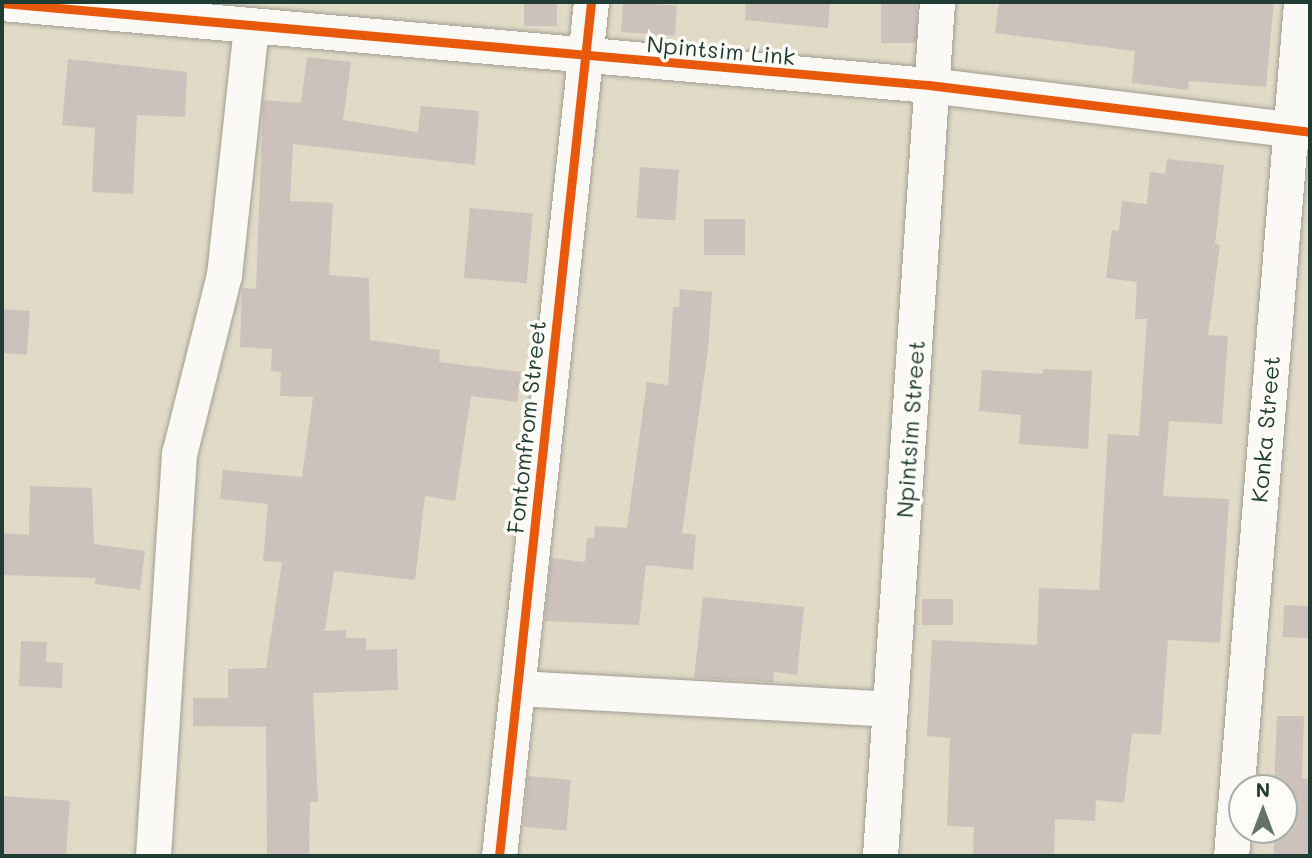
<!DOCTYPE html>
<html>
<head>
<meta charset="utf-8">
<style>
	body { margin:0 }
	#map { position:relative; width:1312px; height:858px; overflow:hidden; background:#e0dac6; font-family:Mali,sans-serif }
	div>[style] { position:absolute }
	.building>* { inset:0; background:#cdc1bc; transform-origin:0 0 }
	.roads { filter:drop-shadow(0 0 2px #a0a093) drop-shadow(0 0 2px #a0a093) }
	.minor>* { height:35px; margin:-17.5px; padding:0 17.5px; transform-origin:17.5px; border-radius:17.5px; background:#faf9f6 }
	.cycleway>* { height:9px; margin:-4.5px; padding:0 4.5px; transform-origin:4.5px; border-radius:4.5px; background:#e8590c }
	span { translate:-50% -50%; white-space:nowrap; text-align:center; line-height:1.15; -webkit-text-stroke:7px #fdfcf7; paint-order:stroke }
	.street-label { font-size:23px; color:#1f3d34 }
	.frame { position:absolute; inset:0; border:4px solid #1f3d34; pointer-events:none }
	.north { position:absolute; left:1228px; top:774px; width:70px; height:70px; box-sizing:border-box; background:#fdfcf7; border:2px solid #a4b0a9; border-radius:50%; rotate:0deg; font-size:19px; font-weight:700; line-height:28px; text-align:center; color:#1f3d34 }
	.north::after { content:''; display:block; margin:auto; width:24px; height:32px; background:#637467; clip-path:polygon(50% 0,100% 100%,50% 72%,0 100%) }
</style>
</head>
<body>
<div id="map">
	<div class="building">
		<div style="left:524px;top:2px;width:33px;height:24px"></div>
		<div style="left:623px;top:2px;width:54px;height:30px;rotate:4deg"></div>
		<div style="clip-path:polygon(746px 2px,830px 2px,828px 28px,745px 20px)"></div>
		<div style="left:881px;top:2px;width:36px;height:41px"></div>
		<div style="clip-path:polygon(999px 2px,1274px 2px,1266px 87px,1189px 81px,1188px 90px,1132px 83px,1135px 51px,995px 33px)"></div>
		<div style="clip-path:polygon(307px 57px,351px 62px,343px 120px,418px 132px,421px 106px,479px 111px,475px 165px,293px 144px,290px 201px,333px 203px,329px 275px,369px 278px,370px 340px,440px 350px,439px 362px,521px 372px,517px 402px,471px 396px,455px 501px,425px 496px,415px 580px,334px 571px,325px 631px,346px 630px,346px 638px,366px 638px,366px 650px,397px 649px,398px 690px,313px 693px,318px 802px,310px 802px,309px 856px,267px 856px,266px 727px,193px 726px,193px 698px,228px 698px,228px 669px,266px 668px,282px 562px,263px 561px,268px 504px,220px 499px,223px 470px,302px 477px,313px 397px,280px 396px,281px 372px,271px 371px,272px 349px,240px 347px,242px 288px,256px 289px,263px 100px,301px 103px)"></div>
		<div style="clip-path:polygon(68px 59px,187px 72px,185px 117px,137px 115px,133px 194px,92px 192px,95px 128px,62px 125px)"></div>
		<div style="clip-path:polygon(1167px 159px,1224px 165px,1215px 244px,1220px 245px,1208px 335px,1228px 336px,1222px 424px,1169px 421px,1163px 496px,1229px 499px,1220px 643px,1168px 640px,1161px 735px,1132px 733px,1124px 803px,1096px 800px,1095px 821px,1055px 819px,1054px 856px,973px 856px,974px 827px,947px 826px,950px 738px,927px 736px,932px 640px,1037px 645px,1039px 588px,1099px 590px,1108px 434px,1139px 436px,1147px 319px,1135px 319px,1137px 282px,1106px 278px,1112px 230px,1119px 231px,1122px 201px,1147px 204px,1150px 172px,1165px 174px)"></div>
		<div style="left:640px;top:167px;width:39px;height:51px;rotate:4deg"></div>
		<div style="left:470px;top:208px;width:63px;height:70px;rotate:5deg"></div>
		<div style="left:704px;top:219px;width:41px;height:36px"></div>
		<div style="clip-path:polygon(680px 289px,712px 292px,708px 350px,682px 533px,696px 535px,693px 570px,646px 565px,639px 625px,545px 621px,551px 558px,585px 562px,587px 538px,594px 538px,595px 526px,627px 528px,647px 382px,668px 385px,673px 307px,679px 307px)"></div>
		<div style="left:2px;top:309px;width:28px;height:44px;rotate:4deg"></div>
		<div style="clip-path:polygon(1043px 369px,1092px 371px,1088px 449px,1019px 444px,1021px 415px,979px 411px,982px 370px,1043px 374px)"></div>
		<div style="clip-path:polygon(30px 486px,92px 488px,94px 544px,145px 551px,140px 590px,95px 584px,96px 578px,2px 575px,2px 533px,29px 535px)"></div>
		<div style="clip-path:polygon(703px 597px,804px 607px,797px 675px,774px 672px,773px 682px,694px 678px)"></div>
		<div style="left:922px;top:599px;width:31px;height:26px"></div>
		<div style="left:1284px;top:605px;width:26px;height:32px;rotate:2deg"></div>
		<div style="clip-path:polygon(21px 641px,47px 642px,46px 662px,63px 663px,62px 688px,19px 686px)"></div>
		<div style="clip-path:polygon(1277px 716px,1304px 716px,1302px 779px,1310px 779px,1310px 856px,1274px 856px,1274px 830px,1284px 830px,1284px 788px,1274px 788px)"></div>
		<div style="left:528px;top:776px;width:43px;height:51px;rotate:5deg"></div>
		<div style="left:2px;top:796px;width:68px;height:60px;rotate:4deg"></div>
	</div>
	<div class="roads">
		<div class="minor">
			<div style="left:2px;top:3px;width:931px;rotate:5.06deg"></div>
			<div style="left:929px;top:85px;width:384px;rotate:7deg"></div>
			<div style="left:517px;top:688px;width:373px;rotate:3.2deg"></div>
			<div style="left:153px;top:856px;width:403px;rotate:-86.3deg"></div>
			<div style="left:179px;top:454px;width:185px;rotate:-75.9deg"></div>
			<div style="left:224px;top:275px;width:250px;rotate:-83.8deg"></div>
			<div style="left:499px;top:856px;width:859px;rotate:-83.85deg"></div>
			<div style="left:880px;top:856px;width:856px;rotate:-86.18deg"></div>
			<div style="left:1231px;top:856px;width:857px;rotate:-85.31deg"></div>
		</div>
	</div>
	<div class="cycleway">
		<div style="left:2px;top:3px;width:931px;rotate:5.06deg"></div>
		<div style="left:929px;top:85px;width:384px;rotate:7deg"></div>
		<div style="left:499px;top:856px;width:859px;rotate:-83.85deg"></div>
	</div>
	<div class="street-label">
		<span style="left:721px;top:50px;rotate:5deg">Npintsim Link</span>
		<span style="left:526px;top:427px;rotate:-84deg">Fontomfrom Street</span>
		<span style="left:910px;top:429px;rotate:-86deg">Npintsim Street</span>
		<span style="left:1265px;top:429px;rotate:-85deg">Konka Street</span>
	</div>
	<div class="frame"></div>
	<div class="north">N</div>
</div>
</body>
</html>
